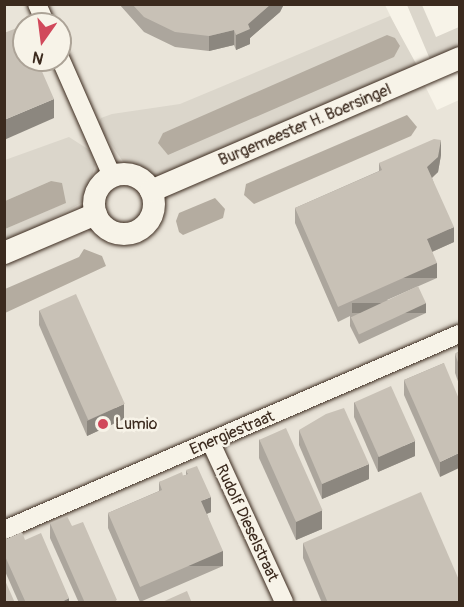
<!DOCTYPE html>
<html>
<head>
<meta charset="utf-8">
<style>
	body { margin:0 }
	#map { position:relative; width:464px; height:607px; overflow:hidden; background:#f7f3e8; font-family:Pangolin,sans-serif }
	div>[style] { position:absolute }
	.built>* { inset:0; background:#e9e4d9 }
	.green>* { inset:0; background:#dbd6cb }
	.water>* { inset:0; background:#b4aca0 }
	.roads { filter:drop-shadow(0 0 2px #3b2a1e) drop-shadow(0 0 2px #3b2a1e) }
	.minor>* { height:18px; margin:-9px; padding:0 9px; transform-origin:9px; border-radius:9px; background:#f7f3e8 }
	.major>* { height:22px; margin:-11px; padding:0 11px; transform-origin:11px; border-radius:11px; background:#f7f3e8 }
	.major>.ring { margin:-11px; padding:0; box-sizing:content-box; background:none; border:22px solid #f7f3e8; border-radius:50% }
	.wall>* { inset:0; background:#aca69d }
	.shaded-wall>* { inset:0; background:#8c877f; transform-origin:0 0 }
	.building>* { inset:0; background:#c8c1b6; transform-origin:0 0 }
	.dots>* { width:16px; height:16px; translate:-50% -50%; box-sizing:border-box; border:3px solid #f7f3e8; border-radius:50% }
	span { translate:-50% -50%; white-space:nowrap; text-align:center; line-height:1.15; -webkit-text-stroke:5px #f7f3e8; paint-order:stroke }
	.street-label { font-size:16px; color:#3b2a1e }
	.poi-label { font-size:16px; color:#3b2a1e }
	.left { translate:0 -50%; text-align:left }
	.frame { position:absolute; inset:0; border:6px solid #3b2a1e; pointer-events:none }
	.north { position:absolute; left:12px; top:12px; width:60px; height:60px; box-sizing:border-box; background:#f7f3e8; border:2px solid #aca397; border-radius:50%; rotate:194deg; font-size:16px; font-weight:700; line-height:24px; text-align:center; color:#3b2a1e }
	.north::after { content:''; display:block; margin:auto; width:21px; height:27px; background:#d1495b; clip-path:polygon(50% 0,100% 100%,50% 72%,0 100%) }
</style>
</head>
<body>
<div id="map">
	<div class="built">
		<div style="clip-path:polygon(evenodd,4px 5px,385px 5px,437px 110px,459px 100px,459px 602px,5px 602px,4px 5px,24px 24px,60px 24px,60px 60px,24px 60px,24px 24px)"></div>
	</div>
	<div class="green">
		<div style="clip-path:polygon(407px 5px,422px 5px,436px 37px,459px 27px,459px 52px,432px 64px)"></div>
		<div style="clip-path:polygon(evenodd,390px 16px,419px 69px,159px 180px,124px 163px,98px 125px,101px 118px,112px 114px,180px 104px,390px 16px,400px 46px,394px 56px,168px 154px,163px 133px,400px 46px)"></div>
		<div style="clip-path:polygon(69px 137px,91px 151px,95px 165px,85px 201px,5px 244px,5px 229px,65px 203px,51px 181px,5px 201px,5px 160px)"></div>
	</div>
	<div class="water">
		<div style="clip-path:polygon(387px 35px,395px 38px,400px 46px,394px 57px,168px 155px,158px 143px,163px 133px)"></div>
		<div style="clip-path:polygon(407px 115px,417px 127px,411px 136px,254px 204px,244px 195px,246px 184px)"></div>
		<div style="clip-path:polygon(51px 181px,62px 183px,66px 203px,5px 229px,5px 201px)"></div>
		<div style="clip-path:polygon(215px 198px,225px 209px,223px 218px,183px 235px,179px 232px,176px 221px,179px 213px)"></div>
		<div style="clip-path:polygon(84px 249px,102px 256px,106px 266px,5px 313px,5px 289px,79px 257px)"></div>
	</div>
	<div class="roads">
		<div class="minor">
			<div style="left:37px;top:4px;width:22px;rotate:66deg"></div>
			<div style="left:60px;top:58px;width:129px;rotate:66.2deg"></div>
			<div style="left:211px;top:443px;width:175px;rotate:65.3deg"></div>
			<div style="left:4px;top:530px;width:496px;rotate:-23.3deg"></div>
		</div>
		<div class="major">
			<div class="ring" style="left:94px;top:174px;width:38px;height:38px"></div>
			<div style="left:151px;top:191px;width:336px;rotate:-23.3deg"></div>
			<div style="left:4px;top:253px;width:100px;rotate:-23deg"></div>
		</div>
	</div>
	<div class="wall">
		<div style="clip-path:polygon(119px 4px,284px 4px,280px 12px,250px 38px,250px 44px,236px 50px,234px 45px,209px 51px,175px 47px,144px 32px)"></div>
		<div style="clip-path:polygon(441px 155px,438px 172px,432px 178px,454px 242px,432px 252px,437px 278px,387px 300px,426px 313px,359px 344px,350px 326px,350px 316px,338px 322px,295px 223px,295px 208px,379px 171px,379px 163px)"></div>
		<div style="clip-path:polygon(39px 310px,124px 419px,87px 436px,39px 325px)"></div>
		<div style="clip-path:polygon(459px 351px,459px 384px,455px 373px,455px 354px)"></div>
		<div style="clip-path:polygon(444px 363px,440px 477px,404px 395px,404px 380px)"></div>
		<div style="clip-path:polygon(354px 402px,415px 456px,378px 472px,354px 417px)"></div>
		<div style="clip-path:polygon(299px 430px,369px 479px,322px 499px,299px 445px)"></div>
		<div style="clip-path:polygon(259px 439px,322px 529px,296px 540px,259px 458px)"></div>
		<div style="clip-path:polygon(186px 470px,211px 512px,207px 514px,223px 566px,140px 602px,108px 528px,108px 513px,159px 491px,159px 482px,186px 475px)"></div>
		<div style="clip-path:polygon(50px 523px,72px 526px,117px 603px,79px 603px,50px 538px)"></div>
		<div style="clip-path:polygon(4px 540px,25px 540px,69px 603px,19px 603px,4px 569px)"></div>
		<div style="clip-path:polygon(303px 543px,459px 603px,322px 603px,303px 558px)"></div>
	</div>
	<div class="shaded-wall">
		<div style="clip-path:polygon(271px 4px,284px 4px,280px 12px,250px 38px,250px 44px,236px 50px,236px 35px)"></div>
		<div style="clip-path:polygon(234px 30px,234px 45px,209px 51px,209px 36px)"></div>
		<div style="clip-path:polygon(54px 99px,54px 118px,4px 140px,4px 120px)"></div>
		<div style="clip-path:polygon(441px 140px,441px 155px,438px 172px,427px 182px,427px 167px)"></div>
		<div style="clip-path:polygon(454px 227px,454px 242px,427px 254px,427px 239px)"></div>
		<div style="left:437px;top:263px;width:15px;height:108px;rotate:90deg"></div>
		<div style="left:426px;top:303px;width:10px;height:74px;rotate:90deg"></div>
		<div style="clip-path:polygon(124px 404px,124px 419px,87px 436px,87px 421px)"></div>
		<div style="clip-path:polygon(415px 441px,415px 456px,378px 472px,378px 457px)"></div>
		<div style="clip-path:polygon(459px 453px,459px 468px,440px 477px,440px 462px)"></div>
		<div style="clip-path:polygon(369px 464px,369px 479px,322px 499px,322px 484px)"></div>
		<div style="clip-path:polygon(211px 497px,211px 512px,201px 516px,201px 501px)"></div>
		<div style="clip-path:polygon(322px 510px,322px 529px,296px 540px,296px 521px)"></div>
		<div style="left:223px;top:551px;width:15px;height:90px;rotate:90deg"></div>
		<div style="clip-path:polygon(69px 598px,69px 603px,60px 603px)"></div>
	</div>
	<div class="building">
		<div style="clip-path:polygon(132px 4px,271px 4px,248px 24px,250px 29px,236px 35px,234px 30px,209px 36px,175px 32px,144px 17px)"></div>
		<div style="clip-path:polygon(22px 26px,24px 31px,24px 60px,37px 60px,54px 99px,4px 120px,4px 33px)"></div>
		<div style="clip-path:polygon(434px 139px,441px 140px,438px 157px,427px 167px,454px 227px,427px 239px,437px 263px,338px 307px,295px 208px,382px 170px,379px 163px)"></div>
		<div style="left:418px;top:286px;width:19px;height:74px;rotate:65deg"></div>
		<div style="left:76px;top:294px;width:120px;height:40px;rotate:66deg"></div>
		<div style="clip-path:polygon(459px 351px,459px 365px,455px 354px)"></div>
		<div style="clip-path:polygon(444px 363px,459px 399px,459px 453px,440px 462px,404px 380px)"></div>
		<div style="left:391px;top:386px;width:60px;height:40px;rotate:66deg"></div>
		<div style="clip-path:polygon(344px 408px,369px 464px,322px 484px,299px 430px,326px 414px)"></div>
		<div style="left:286px;top:428px;width:90px;height:29px;rotate:66deg"></div>
		<div style="clip-path:polygon(197px 466px,211px 497px,201px 501px,223px 551px,140px 587px,108px 513px,162px 490px,159px 482px,182px 472px,183px 476px,188px 474px,186px 470px)"></div>
		<div style="clip-path:polygon(421px 492px,459px 580px,459px 603px,328px 603px,303px 543px)"></div>
		<div style="clip-path:polygon(67px 516px,72px 526px,83px 522px,117px 600px,110px 603px,85px 603px,50px 523px)"></div>
		<div style="clip-path:polygon(22px 532px,25px 540px,41px 533px,69px 598px,60px 603px,26px 603px,4px 554px,4px 549px,6px 549px,4px 545px,4px 540px)"></div>
		<div style="clip-path:polygon(4px 578px,15px 603px,4px 603px)"></div>
		<div style="clip-path:polygon(187px 591px,192px 603px,160px 603px)"></div>
	</div>
	<div class="dots">
		<div style="left:103px;top:424px;background:#d1495b"></div>
	</div>
	<div class="street-label">
		<span style="left:305px;top:125px;rotate:-23deg">Burgemeester H. Boersingel</span>
		<span style="left:232px;top:433px;rotate:-23deg">Energiestraat</span>
		<span style="left:247px;top:523px;rotate:65deg">Rudolf Dieselstraat</span>
	</div>
	<div class="poi-label">
		<span class="left" style="left:115px;top:424px">Lumio</span>
	</div>
	<div class="frame"></div>
	<div class="north">N</div>
</div>
</body>
</html>
